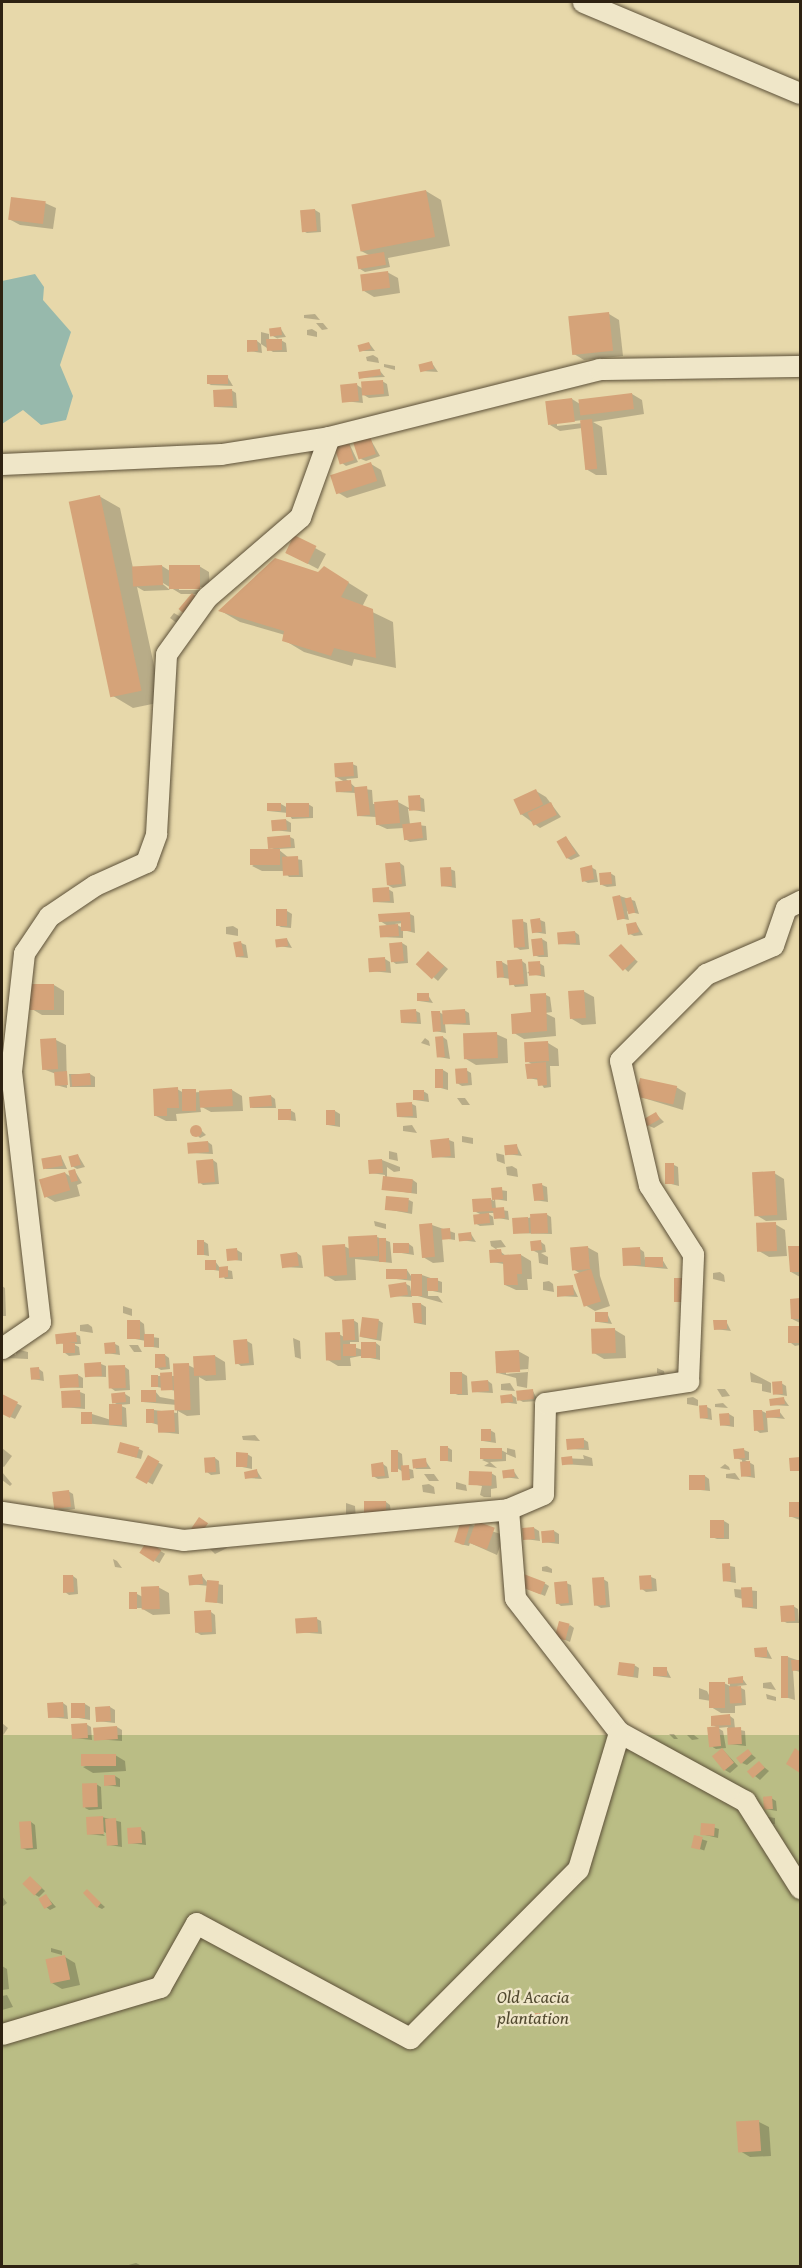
<!DOCTYPE html>
<html>
<head>
<meta charset="utf-8">
<style>
	body { margin:0 }
	#map { position:relative; width:802px; height:2268px; overflow:hidden; background:#e7d8aa; font-family:"Gentium Book Plus",serif }
	div>[style] { position:absolute }
	.green>* { inset:0; background:#babd85; transform-origin:0 0 }
	.water>* { inset:0; background:#97b9ac }
	.shadow>* { inset:0; background:#0003; transform-origin:0 0 }
	.building>* { inset:0; background:#d5a379; transform-origin:0 0 }
	.round { border-radius:50% }
	.roads { filter:drop-shadow(0 0 2px #5c5038) drop-shadow(0 0 2px #5c5038) }
	.street>* { height:21px; margin:-10.5px; padding:0 10.5px; transform-origin:10.5px; border-radius:10.5px; background:#efe6c8 }
	span { translate:-50% -50%; white-space:nowrap; text-align:center; line-height:1.15; -webkit-text-stroke:4.5px #efe6c8; paint-order:stroke }
	.park-label { font-size:18px; color:#51492f; font-style:italic }
	.frame { position:absolute; inset:0; border:3px solid #2e2212; pointer-events:none }
</style>
</head>
<body>
<div id="map">
	<div class="green">
		<div style="left:800px;top:1735px;width:531px;height:799px;rotate:90deg"></div>
	</div>
	<div class="water">
		<div style="clip-path:polygon(35px 274px,44px 287px,43px 300px,71px 332px,60px 365px,73px 396px,66px 420px,41px 425px,23px 410px,2px 424px,2px 281px)"></div>
	</div>
	<div class="shadow">
		<div style="clip-path:polygon(426px 191px,441px 200px,450px 246px,388px 258px,390px 267px,365px 272px,360px 269px,371px 256px,361px 251px)"></div>
		<div style="clip-path:polygon(45px 203px,56px 208px,53px 229px,20px 225px,9px 219px)"></div>
		<div style="clip-path:polygon(315px 210px,320px 213px,321px 232px,307px 233px,303px 231px)"></div>
		<div style="clip-path:polygon(387px 272px,398px 278px,400px 293px,374px 297px,364px 291px)"></div>
		<div style="clip-path:polygon(315px 314px,320px 320px,304px 318px,304px 315px)"></div>
		<div style="clip-path:polygon(609px 314px,619px 320px,623px 356px,584px 360px,574px 354px)"></div>
		<div style="clip-path:polygon(316px 323px,323px 323px,328px 329px,322px 330px)"></div>
		<div style="clip-path:polygon(281px 329px,286px 337px,277px 338px,286px 343px,287px 352px,273px 352px,261px 344px,262px 353px,249px 351px,257px 341px,261px 344px,261px 332px,269px 334px,269px 341px,280px 340px,271px 335px)"></div>
		<div style="clip-path:polygon(312px 329px,317px 332px,317px 337px,307px 335px,307px 330px)"></div>
		<div style="clip-path:polygon(369px 343px,375px 351px,360px 351px)"></div>
		<div style="clip-path:polygon(373px 355px,378px 358px,379px 363px,367px 361px,366px 357px)"></div>
		<div style="clip-path:polygon(432px 363px,438px 372px,421px 371px)"></div>
		<div style="clip-path:polygon(384px 364px,395px 366px,395px 370px,384px 367px)"></div>
		<div style="clip-path:polygon(380px 371px,385px 377px,360px 378px)"></div>
		<div style="clip-path:polygon(227px 376px,233px 386px,209px 385px)"></div>
		<div style="clip-path:polygon(382px 381px,387px 384px,389px 396px,369px 398px,362px 394px,363px 403px,343px 401px,357px 385px,363px 389px)"></div>
		<div style="clip-path:polygon(231px 390px,236px 393px,237px 408px,216px 407px)"></div>
		<div style="clip-path:polygon(evenodd,632px 394px,642px 400px,644px 414px,593px 422px,602px 427px,607px 475px,596px 475px,586px 469px,582px 428px,560px 431px,550px 425px,572px 399px,580px 404px,632px 394px,583px 420px,583px 423px,557px 426px,557px 423px,583px 420px)"></div>
		<div style="clip-path:polygon(368px 435px,380px 456px,366px 461px,361px 459px)"></div>
		<div style="clip-path:polygon(348px 441px,358px 462px,346px 466px,342px 463px)"></div>
		<div style="clip-path:polygon(371px 464px,381px 470px,386px 486px,347px 498px,337px 492px)"></div>
		<div style="clip-path:polygon(evenodd,99px 496px,120px 508px,133px 568px,162px 566px,170px 571px,199px 566px,209px 572px,210px 594px,181px 594px,158px 580px,170px 590px,144px 591px,137px 587px,162px 702px,133px 708px,113px 696px,99px 496px,179px 587px,207px 587px,208px 590px,179px 590px,179px 587px)"></div>
		<div style="clip-path:polygon(295px 537px,326px 554px,318px 569px,297px 558px)"></div>
		<div style="clip-path:polygon(319px 574px,344px 580px,368px 595px,362px 607px,393px 622px,396px 668px,354px 659px,352px 666px,304px 652px,284px 640px,285px 635px,240px 622px,221px 611px)"></div>
		<div style="clip-path:polygon(174px 613px,179px 616px,190px 625px,182px 627px,170px 618px)"></div>
		<div style="clip-path:polygon(352px 764px,357px 766px,358px 778px,346px 779px,356px 788px,372px 790px,373px 804px,398px 802px,411px 809px,420px 797px,424px 799px,425px 812px,408px 809px,410px 824px,426px 826px,427px 840px,410px 842px,405px 839px,404px 828px,387px 829px,376px 824px,376px 817px,358px 816px,356px 793px,337px 792px,345px 782px,336px 777px)"></div>
		<div style="clip-path:polygon(536px 791px,546px 797px,561px 817px,540px 828px,521px 814px)"></div>
		<div style="clip-path:polygon(281px 804px,288px 808px,308px 804px,313px 807px,313px 818px,292px 819px,288px 813px,268px 811px)"></div>
		<div style="clip-path:polygon(286px 820px,291px 823px,291px 832px,274px 830px,273px 821px)"></div>
		<div style="clip-path:polygon(290px 837px,294px 839px,295px 848px,278px 849px,289px 858px,302px 860px,303px 877px,289px 877px,284px 871px,262px 871px,252px 866px,276px 850px,269px 847px)"></div>
		<div style="clip-path:polygon(566px 837px,580px 856px,571px 860px,567px 858px)"></div>
		<div style="clip-path:polygon(400px 863px,404px 866px,406px 886px,393px 888px,388px 885px)"></div>
		<div style="clip-path:polygon(591px 867px,596px 870px,598px 882px,588px 883px,584px 881px)"></div>
		<div style="clip-path:polygon(450px 869px,455px 871px,456px 888px,443px 886px)"></div>
		<div style="clip-path:polygon(610px 873px,615px 876px,616px 886px,607px 887px,602px 885px)"></div>
		<div style="clip-path:polygon(388px 889px,393px 892px,394px 903px,374px 902px)"></div>
		<div style="clip-path:polygon(620px 896px,635px 901px,639px 914px,627px 911px,629px 920px,619px 918px)"></div>
		<div style="clip-path:polygon(287px 911px,292px 914px,291px 928px,281px 927px,277px 925px)"></div>
		<div style="clip-path:polygon(evenodd,410px 914px,414px 916px,415px 933px,403px 930px,403px 938px,381px 937px,388px 926px,380px 921px,410px 914px,403px 923px,403px 928px,395px 924px,403px 923px)"></div>
		<div style="clip-path:polygon(540px 920px,545px 922px,546px 934px,533px 932px)"></div>
		<div style="clip-path:polygon(522px 921px,527px 923px,529px 949px,520px 950px,516px 947px)"></div>
		<div style="clip-path:polygon(636px 923px,643px 935px,634px 936px,630px 934px)"></div>
		<div style="clip-path:polygon(233px 926px,238px 929px,238px 936px,226px 934px,226px 927px)"></div>
		<div style="clip-path:polygon(575px 932px,579px 935px,580px 945px,560px 944px)"></div>
		<div style="clip-path:polygon(287px 939px,292px 948px,278px 946px)"></div>
		<div style="clip-path:polygon(542px 939px,547px 942px,548px 957px,539px 957px,534px 955px)"></div>
		<div style="clip-path:polygon(241px 943px,246px 945px,248px 958px,237px 957px)"></div>
		<div style="clip-path:polygon(402px 943px,407px 946px,408px 963px,396px 964px,392px 961px)"></div>
		<div style="left:621px;top:946px;width:23px;height:14px;rotate:43deg"></div>
		<div style="clip-path:polygon(433px 956px,448px 969px,438px 981px,418px 964px)"></div>
		<div style="clip-path:polygon(385px 959px,390px 962px,391px 973px,371px 971px)"></div>
		<div style="clip-path:polygon(522px 961px,526px 964px,527px 973px,539px 963px,544px 966px,545px 977px,527px 973px,528px 986px,515px 987px,510px 979px,499px 977px,502px 962px,509px 966px)"></div>
		<div style="clip-path:polygon(54px 985px,64px 991px,64px 1015px,42px 1015px,32px 1009px)"></div>
		<div style="clip-path:polygon(583px 991px,594px 997px,596px 1024px,582px 1025px,572px 1019px)"></div>
		<div style="clip-path:polygon(428px 995px,433px 1003px,419px 1001px)"></div>
		<div style="clip-path:polygon(546px 995px,550px 997px,552px 1012px,545px 1013px,555px 1018px,556px 1036px,524px 1039px,514px 1033px)"></div>
		<div style="clip-path:polygon(464px 1010px,469px 1013px,470px 1025px,445px 1024px,446px 1033px,434px 1031px,439px 1012px,444px 1015px)"></div>
		<div style="clip-path:polygon(416px 1011px,420px 1013px,421px 1024px,402px 1023px)"></div>
		<div style="clip-path:polygon(496px 1034px,507px 1039px,508px 1063px,476px 1065px,466px 1059px)"></div>
		<div style="clip-path:polygon(443px 1037px,447px 1040px,450px 1059px,439px 1057px)"></div>
		<div style="clip-path:polygon(425px 1038px,429px 1041px,430px 1046px,421px 1043px)"></div>
		<div style="clip-path:polygon(56px 1040px,66px 1045px,67px 1088px,56px 1085px,56px 1074px,43px 1069px)"></div>
		<div style="clip-path:polygon(548px 1043px,558px 1049px,559px 1066px,550px 1066px,551px 1087px,544px 1088px,539px 1080px,528px 1078px,533px 1065px,527px 1061px)"></div>
		<div style="clip-path:polygon(443px 1070px,448px 1073px,448px 1090px,437px 1087px)"></div>
		<div style="clip-path:polygon(466px 1070px,471px 1073px,472px 1085px,462px 1086px,457px 1083px)"></div>
		<div style="clip-path:polygon(69px 1074px,90px 1074px,95px 1077px,95px 1087px,70px 1087px)"></div>
		<div style="clip-path:polygon(676px 1087px,686px 1093px,683px 1110px,637px 1096px)"></div>
		<div style="clip-path:polygon(177px 1089px,184px 1093px,232px 1090px,242px 1096px,243px 1111px,211px 1112px,200px 1106px,201px 1112px,176px 1114px,177px 1121px,166px 1121px,156px 1116px)"></div>
		<div style="clip-path:polygon(423px 1091px,428px 1094px,429px 1102px,415px 1100px)"></div>
		<div style="clip-path:polygon(271px 1096px,275px 1099px,276px 1108px,251px 1108px)"></div>
		<div style="clip-path:polygon(457px 1098px,465px 1098px,470px 1105px,462px 1105px)"></div>
		<div style="clip-path:polygon(412px 1104px,416px 1106px,417px 1118px,398px 1117px)"></div>
		<div style="clip-path:polygon(290px 1110px,295px 1113px,296px 1121px,280px 1119px)"></div>
		<div style="clip-path:polygon(335px 1111px,340px 1114px,340px 1127px,328px 1125px)"></div>
		<div style="clip-path:polygon(656px 1114px,664px 1122px,654px 1128px,649px 1126px)"></div>
		<div style="clip-path:polygon(412px 1125px,417px 1133px,403px 1131px,403px 1126px)"></div>
		<div style="clip-path:polygon(197px 1126px,206px 1135px,200px 1138px,192px 1130px)"></div>
		<div style="clip-path:polygon(462px 1136px,473px 1138px,473px 1144px,462px 1142px)"></div>
		<div style="clip-path:polygon(449px 1140px,454px 1142px,455px 1158px,433px 1157px)"></div>
		<div style="clip-path:polygon(208px 1142px,212px 1145px,213px 1154px,190px 1153px)"></div>
		<div style="clip-path:polygon(517px 1146px,522px 1156px,507px 1154px)"></div>
		<div style="clip-path:polygon(389px 1151px,397px 1153px,398px 1161px,389px 1159px)"></div>
		<div style="clip-path:polygon(496px 1153px,504px 1155px,505px 1164px,497px 1161px)"></div>
		<div style="clip-path:polygon(78px 1155px,85px 1167px,77px 1169px,72px 1166px)"></div>
		<div style="clip-path:polygon(61px 1156px,67px 1169px,45px 1169px)"></div>
		<div style="clip-path:polygon(213px 1160px,217px 1163px,219px 1184px,203px 1185px,199px 1182px)"></div>
		<div style="clip-path:polygon(382px 1160px,400px 1167px,400px 1171px,394px 1172px,387px 1167px,387px 1178px,413px 1180px,417px 1183px,417px 1194px,384px 1189px,385px 1175px,371px 1173px)"></div>
		<div style="clip-path:polygon(674px 1165px,678px 1167px,679px 1186px,667px 1183px)"></div>
		<div style="clip-path:polygon(512px 1166px,517px 1169px,518px 1177px,507px 1175px,506px 1167px)"></div>
		<div style="clip-path:polygon(75px 1171px,82px 1183px,77px 1185px,80px 1196px,55px 1202px,45px 1196px,65px 1173px,71px 1177px)"></div>
		<div style="clip-path:polygon(774px 1173px,784px 1179px,787px 1220px,766px 1221px,756px 1215px)"></div>
		<div style="clip-path:polygon(542px 1185px,547px 1187px,548px 1202px,534px 1200px)"></div>
		<div style="clip-path:polygon(evenodd,493px 1189px,507px 1191px,507px 1201px,495px 1199px,496px 1209px,508px 1211px,509px 1220px,493px 1217px,494px 1225px,480px 1226px,475px 1223px,482px 1215px,474px 1211px,490px 1199px,494px 1201px,493px 1189px,487px 1213px,494px 1213px,495px 1218px,487px 1213px)"></div>
		<div style="clip-path:polygon(409px 1200px,413px 1202px,412px 1214px,386px 1209px)"></div>
		<div style="clip-path:polygon(546px 1214px,551px 1217px,552px 1234px,514px 1233px,528px 1218px)"></div>
		<div style="clip-path:polygon(374px 1221px,386px 1224px,386px 1229px,375px 1226px)"></div>
		<div style="clip-path:polygon(775px 1224px,785px 1230px,787px 1256px,769px 1257px,759px 1251px)"></div>
		<div style="clip-path:polygon(432px 1225px,455px 1233px,455px 1240px,442px 1238px,444px 1262px,433px 1263px,423px 1257px)"></div>
		<div style="clip-path:polygon(471px 1234px,476px 1242px,460px 1240px)"></div>
		<div style="clip-path:polygon(377px 1237px,390px 1242px,392px 1263px,355px 1259px,356px 1280px,335px 1281px,325px 1275px,344px 1246px,350px 1249px)"></div>
		<div style="clip-path:polygon(501px 1240px,506px 1247px,496px 1248px,506px 1256px,521px 1255px,531px 1261px,532px 1279px,527px 1279px,528px 1290px,516px 1290px,505px 1285px,504px 1264px,492px 1262px,499px 1251px,491px 1246px,490px 1241px)"></div>
		<div style="clip-path:polygon(203px 1241px,208px 1244px,209px 1256px,199px 1254px)"></div>
		<div style="clip-path:polygon(541px 1242px,545px 1245px,546px 1252px,541px 1253px,548px 1257px,548px 1265px,539px 1263px,538px 1253px,532px 1250px)"></div>
		<div style="clip-path:polygon(409px 1244px,413px 1247px,414px 1255px,395px 1252px)"></div>
		<div style="clip-path:polygon(587px 1247px,598px 1253px,600px 1276px,610px 1306px,595px 1311px,585px 1305px,581px 1274px,573px 1269px)"></div>
		<div style="clip-path:polygon(800px 1247px,800px 1277px,791px 1272px,790px 1248px)"></div>
		<div style="clip-path:polygon(640px 1249px,644px 1252px,645px 1260px,662px 1259px,668px 1269px,625px 1265px)"></div>
		<div style="clip-path:polygon(237px 1250px,242px 1253px,242px 1261px,228px 1259px)"></div>
		<div style="clip-path:polygon(297px 1253px,301px 1256px,303px 1268px,283px 1267px)"></div>
		<div style="clip-path:polygon(215px 1261px,220px 1268px,232px 1271px,233px 1279px,225px 1279px,220px 1271px,207px 1269px)"></div>
		<div style="clip-path:polygon(407px 1270px,411px 1276px,422px 1275px,442px 1282px,442px 1293px,428px 1290px,428px 1296px,438px 1296px,443px 1303px,414px 1295px,413px 1281px,388px 1278px)"></div>
		<div style="clip-path:polygon(720px 1272px,724px 1275px,725px 1282px,713px 1279px,713px 1273px)"></div>
		<div style="clip-path:polygon(549px 1281px,553px 1284px,554px 1292px,543px 1290px,543px 1282px)"></div>
		<div style="clip-path:polygon(406px 1284px,410px 1286px,412px 1297px,391px 1296px)"></div>
		<div style="clip-path:polygon(2px 1286px,5px 1288px,6px 1316px,2px 1316px)"></div>
		<div style="clip-path:polygon(573px 1287px,578px 1297px,559px 1296px)"></div>
		<div style="clip-path:polygon(791px 1300px,800px 1300px,800px 1323px,792px 1319px)"></div>
		<div style="clip-path:polygon(421px 1304px,426px 1307px,426px 1325px,415px 1323px)"></div>
		<div style="clip-path:polygon(123px 1306px,132px 1309px,132px 1316px,123px 1313px)"></div>
		<div style="clip-path:polygon(607px 1313px,612px 1324px,598px 1322px)"></div>
		<div style="clip-path:polygon(353px 1320px,358px 1323px,359px 1342px,350px 1342px,350px 1346px,363px 1350px,376px 1343px,380px 1346px,380px 1360px,360px 1356px,350px 1358px,351px 1366px,338px 1366px,328px 1360px,339px 1334px,344px 1337px)"></div>
		<div style="clip-path:polygon(378px 1320px,383px 1323px,381px 1341px,361px 1337px)"></div>
		<div style="clip-path:polygon(140px 1321px,144px 1324px,145px 1336px,159px 1338px,159px 1348px,146px 1346px,146px 1341px,130px 1338px)"></div>
		<div style="clip-path:polygon(726px 1321px,731px 1331px,715px 1329px)"></div>
		<div style="clip-path:polygon(88px 1324px,92px 1327px,93px 1333px,80px 1331px,80px 1325px)"></div>
		<div style="clip-path:polygon(800px 1327px,800px 1345px,795px 1346px,791px 1343px,790px 1328px)"></div>
		<div style="clip-path:polygon(615px 1330px,625px 1336px,626px 1358px,604px 1359px,594px 1353px)"></div>
		<div style="clip-path:polygon(75px 1334px,80px 1336px,81px 1344px,73px 1344px,79px 1347px,80px 1355px,69px 1356px,65px 1353px,64px 1344px,57px 1342px)"></div>
		<div style="clip-path:polygon(293px 1338px,300px 1341px,301px 1359px,295px 1357px)"></div>
		<div style="clip-path:polygon(247px 1341px,252px 1344px,254px 1365px,241px 1366px,237px 1363px)"></div>
		<div style="clip-path:polygon(115px 1344px,119px 1346px,120px 1355px,106px 1353px)"></div>
		<div style="clip-path:polygon(129px 1345px,138px 1345px,142px 1352px,134px 1352px)"></div>
		<div style="clip-path:polygon(16px 1349px,28px 1352px,28px 1359px,6px 1358px,6px 1351px,16px 1355px)"></div>
		<div style="clip-path:polygon(evenodd,518px 1351px,529px 1357px,527px 1388px,517px 1386px,516px 1378px,498px 1373px,518px 1351px,528px 1369px,528px 1372px,506px 1374px,506px 1371px,528px 1369px)"></div>
		<div style="clip-path:polygon(165px 1355px,169px 1358px,170px 1369px,161px 1370px,156px 1367px)"></div>
		<div style="clip-path:polygon(215px 1356px,225px 1362px,226px 1380px,206px 1381px,199px 1377px,200px 1415px,187px 1416px,178px 1411px,179px 1434px,160px 1432px,159px 1425px,148px 1422px,154px 1410px,177px 1413px,177px 1405px,143px 1402px,155px 1391px,160px 1397px,176px 1400px,176px 1391px,153px 1386px,158px 1376px,175px 1376px,188px 1365px,196px 1369px)"></div>
		<div style="clip-path:polygon(101px 1364px,106px 1366px,106px 1377px,87px 1376px)"></div>
		<div style="clip-path:polygon(125px 1367px,129px 1370px,130px 1390px,115px 1391px,111px 1388px)"></div>
		<div style="clip-path:polygon(657px 1368px,664px 1371px,665px 1376px,657px 1373px)"></div>
		<div style="clip-path:polygon(39px 1369px,43px 1372px,44px 1381px,32px 1379px)"></div>
		<div style="clip-path:polygon(750px 1372px,771px 1383px,771px 1393px,762px 1391px,762px 1384px,751px 1382px)"></div>
		<div style="clip-path:polygon(462px 1373px,467px 1376px,468px 1395px,458px 1395px,453px 1393px)"></div>
		<div style="clip-path:polygon(78px 1375px,83px 1378px,83px 1388px,61px 1387px)"></div>
		<div style="clip-path:polygon(488px 1381px,492px 1384px,493px 1393px,473px 1392px)"></div>
		<div style="clip-path:polygon(510px 1383px,515px 1391px,501px 1390px,501px 1384px)"></div>
		<div style="clip-path:polygon(781px 1383px,786px 1386px,787px 1396px,775px 1394px)"></div>
		<div style="clip-path:polygon(717px 1389px,725px 1389px,730px 1396px,722px 1397px)"></div>
		<div style="clip-path:polygon(533px 1391px,538px 1401px,523px 1402px,516px 1398px,517px 1404px,502px 1402px,512px 1395px,518px 1399px)"></div>
		<div style="clip-path:polygon(80px 1392px,85px 1394px,85px 1409px,63px 1407px)"></div>
		<div style="clip-path:polygon(125px 1394px,130px 1397px,130px 1404px,119px 1405px,126px 1408px,127px 1427px,83px 1423px,92px 1414px,111px 1420px,120px 1406px,113px 1402px)"></div>
		<div style="clip-path:polygon(2px 1396px,22px 1406px,15px 1419px,2px 1413px)"></div>
		<div style="clip-path:polygon(693px 1397px,698px 1400px,698px 1406px,687px 1404px,687px 1398px)"></div>
		<div style="clip-path:polygon(784px 1399px,789px 1406px,772px 1405px)"></div>
		<div style="clip-path:polygon(723px 1403px,728px 1408px,715px 1407px,715px 1404px)"></div>
		<div style="clip-path:polygon(707px 1407px,711px 1409px,712px 1420px,701px 1418px)"></div>
		<div style="clip-path:polygon(762px 1411px,768px 1414px,779px 1411px,785px 1419px,767px 1417px,768px 1432px,760px 1433px,756px 1430px)"></div>
		<div style="clip-path:polygon(729px 1414px,734px 1417px,734px 1427px,721px 1425px)"></div>
		<div style="clip-path:polygon(490px 1430px,495px 1433px,496px 1443px,483px 1441px)"></div>
		<div style="clip-path:polygon(255px 1435px,260px 1441px,243px 1440px,242px 1436px)"></div>
		<div style="clip-path:polygon(583px 1439px,588px 1442px,589px 1450px,569px 1449px)"></div>
		<div style="clip-path:polygon(447px 1447px,452px 1450px,452px 1462px,442px 1460px)"></div>
		<div style="clip-path:polygon(2px 1448px,12px 1456px,4px 1467px,2px 1466px)"></div>
		<div style="clip-path:polygon(507px 1448px,515px 1450px,516px 1458px,506px 1454px,506px 1461px,490px 1462px,497px 1468px,484px 1466px,489px 1463px,482px 1460px,501px 1450px,507px 1453px)"></div>
		<div style="clip-path:polygon(139px 1449px,143px 1451px,141px 1459px,124px 1454px)"></div>
		<div style="clip-path:polygon(744px 1450px,749px 1452px,749px 1460px,745px 1460px,754px 1465px,755px 1478px,743px 1476px,742px 1460px,735px 1458px)"></div>
		<div style="clip-path:polygon(397px 1451px,402px 1454px,403px 1467px,413px 1470px,414px 1478px,404px 1480px,403px 1472px,394px 1466px)"></div>
		<div style="clip-path:polygon(247px 1454px,252px 1457px,252px 1469px,237px 1466px)"></div>
		<div style="clip-path:polygon(583px 1455px,592px 1458px,593px 1466px,563px 1464px,562px 1458px,584px 1459px)"></div>
		<div style="left:148px;top:1457px;width:17px;height:22px;rotate:28deg"></div>
		<div style="clip-path:polygon(215px 1458px,219px 1461px,220px 1474px,211px 1475px,207px 1472px)"></div>
		<div style="clip-path:polygon(425px 1460px,431px 1469px,415px 1469px)"></div>
		<div style="clip-path:polygon(383px 1464px,387px 1467px,389px 1478px,378px 1479px,373px 1476px)"></div>
		<div style="clip-path:polygon(725px 1464px,729px 1467px,730px 1470px,720px 1468px)"></div>
		<div style="clip-path:polygon(513px 1470px,519px 1479px,504px 1477px)"></div>
		<div style="clip-path:polygon(257px 1471px,262px 1479px,247px 1478px)"></div>
		<div style="clip-path:polygon(2px 1472px,12px 1484px,10px 1486px,2px 1480px)"></div>
		<div style="clip-path:polygon(491px 1473px,496px 1476px,497px 1488px,491px 1489px,491px 1497px,484px 1497px,480px 1495px,482px 1486px,472px 1484px)"></div>
		<div style="clip-path:polygon(735px 1473px,740px 1480px,726px 1478px,726px 1474px)"></div>
		<div style="clip-path:polygon(424px 1474px,434px 1474px,439px 1481px,429px 1481px)"></div>
		<div style="clip-path:polygon(705px 1476px,709px 1479px,710px 1491px,691px 1489px)"></div>
		<div style="clip-path:polygon(456px 1482px,466px 1485px,467px 1491px,456px 1489px)"></div>
		<div style="clip-path:polygon(429px 1484px,434px 1487px,435px 1494px,423px 1492px,422px 1485px)"></div>
		<div style="clip-path:polygon(68px 1491px,73px 1494px,75px 1509px,61px 1511px,56px 1508px)"></div>
		<div style="clip-path:polygon(386px 1502px,390px 1505px,391px 1514px,366px 1512px)"></div>
		<div style="clip-path:polygon(346px 1503px,355px 1506px,356px 1519px,346px 1516px)"></div>
		<div style="clip-path:polygon(791px 1504px,800px 1504px,800px 1520px,792px 1517px)"></div>
		<div style="clip-path:polygon(724px 1521px,729px 1524px,729px 1539px,717px 1539px,712px 1537px)"></div>
		<div style="clip-path:polygon(462px 1522px,504px 1535px,497px 1555px,470px 1543px,469px 1546px,460px 1544px)"></div>
		<div style="clip-path:polygon(534px 1528px,539px 1531px,540px 1541px,525px 1539px)"></div>
		<div style="clip-path:polygon(554px 1531px,559px 1534px,559px 1544px,543px 1542px)"></div>
		<div style="left:147px;top:1543px;width:21px;height:11px;rotate:31deg"></div>
		<div style="clip-path:polygon(224px 1543px,227px 1548px,215px 1554px,208px 1547px)"></div>
		<div style="clip-path:polygon(113px 1559px,117px 1561px,122px 1568px,115px 1567px)"></div>
		<div style="clip-path:polygon(724px 1565px,735px 1567px,736px 1583px,725px 1581px)"></div>
		<div style="clip-path:polygon(547px 1566px,552px 1569px,552px 1573px,542px 1571px,542px 1567px)"></div>
		<div style="clip-path:polygon(73px 1576px,77px 1579px,78px 1594px,69px 1595px,65px 1592px)"></div>
		<div style="clip-path:polygon(202px 1576px,207px 1582px,223px 1585px,223px 1604px,208px 1601px,209px 1586px,190px 1584px)"></div>
		<div style="clip-path:polygon(651px 1577px,656px 1579px,657px 1591px,646px 1592px,642px 1589px)"></div>
		<div style="clip-path:polygon(603px 1579px,608px 1582px,610px 1607px,601px 1608px,596px 1605px)"></div>
		<div style="clip-path:polygon(544px 1583px,549px 1586px,545px 1596px,523px 1587px)"></div>
		<div style="clip-path:polygon(566px 1583px,571px 1585px,573px 1605px,561px 1606px,557px 1603px)"></div>
		<div style="clip-path:polygon(158px 1587px,169px 1593px,170px 1614px,153px 1615px,141px 1608px,130px 1608px,137px 1594px,143px 1597px)"></div>
		<div style="clip-path:polygon(734px 1589px,757px 1591px,757px 1609px,743px 1607px,743px 1599px,735px 1597px)"></div>
		<div style="clip-path:polygon(793px 1606px,798px 1609px,799px 1623px,787px 1623px,783px 1621px)"></div>
		<div style="clip-path:polygon(211px 1612px,215px 1615px,216px 1634px,201px 1635px,196px 1632px)"></div>
		<div style="clip-path:polygon(317px 1619px,321px 1621px,322px 1634px,297px 1632px)"></div>
		<div style="clip-path:polygon(570px 1625px,574px 1628px,570px 1642px,556px 1636px)"></div>
		<div style="clip-path:polygon(767px 1649px,772px 1659px,756px 1657px)"></div>
		<div style="clip-path:polygon(788px 1657px,800px 1661px,800px 1672px,793px 1670px,795px 1700px,785px 1697px)"></div>
		<div style="clip-path:polygon(634px 1665px,639px 1668px,638px 1678px,619px 1675px)"></div>
		<div style="clip-path:polygon(666px 1668px,671px 1678px,655px 1676px)"></div>
		<div style="clip-path:polygon(742px 1678px,747px 1685px,737px 1686px,745px 1690px,746px 1705px,735px 1706px,735px 1713px,721px 1713px,711px 1707px,711px 1701px,699px 1699px,699px 1688px,707px 1691px,711px 1699px,724px 1683px,730px 1686px,729px 1679px)"></div>
		<div style="clip-path:polygon(771px 1682px,776px 1690px,763px 1688px,763px 1683px)"></div>
		<div style="clip-path:polygon(766px 1694px,776px 1697px,776px 1701px,767px 1699px)"></div>
		<div style="clip-path:polygon(63px 1703px,67px 1706px,68px 1719px,49px 1717px)"></div>
		<div style="clip-path:polygon(85px 1704px,90px 1707px,90px 1720px,73px 1717px,72px 1705px)"></div>
		<div style="clip-path:polygon(110px 1707px,115px 1710px,115px 1723px,97px 1721px)"></div>
		<div style="clip-path:polygon(730px 1716px,734px 1719px,735px 1729px,745px 1731px,746px 1746px,729px 1744px,728px 1727px,718px 1728px,723px 1731px,726px 1748px,716px 1749px,711px 1746px,718px 1728px,713px 1725px)"></div>
		<div style="clip-path:polygon(2px 1723px,8px 1728px,2px 1737px)"></div>
		<div style="clip-path:polygon(86px 1724px,91px 1727px,92px 1740px,74px 1738px)"></div>
		<div style="clip-path:polygon(117px 1727px,122px 1730px,122px 1741px,95px 1739px)"></div>
		<div style="clip-path:polygon(669px 1734px,674px 1734px,678px 1739px,674px 1739px)"></div>
		<div style="clip-path:polygon(687px 1735px,694px 1735px,699px 1739px,692px 1740px)"></div>
		<div style="clip-path:polygon(723px 1750px,738px 1766px,730px 1773px,725px 1770px)"></div>
		<div style="clip-path:polygon(748px 1751px,756px 1758px,747px 1765px,742px 1763px)"></div>
		<div style="clip-path:polygon(115px 1755px,125px 1761px,126px 1771px,93px 1773px,83px 1767px)"></div>
		<div style="clip-path:polygon(759px 1763px,769px 1771px,760px 1780px,750px 1772px)"></div>
		<div style="clip-path:polygon(115px 1776px,120px 1779px,120px 1787px,106px 1785px)"></div>
		<div style="clip-path:polygon(96px 1784px,101px 1787px,102px 1809px,89px 1810px,85px 1808px)"></div>
		<div style="clip-path:polygon(771px 1798px,776px 1801px,777px 1811px,765px 1809px)"></div>
		<div style="clip-path:polygon(762px 1816px,775px 1818px,775px 1824px,767px 1825px)"></div>
		<div style="clip-path:polygon(102px 1817px,121px 1822px,122px 1847px,109px 1845px,108px 1834px,98px 1829px,105px 1836px,89px 1834px)"></div>
		<div style="clip-path:polygon(31px 1822px,35px 1825px,37px 1849px,27px 1850px,22px 1848px)"></div>
		<div style="clip-path:polygon(702px 1824px,719px 1829px,718px 1838px,701px 1834px)"></div>
		<div style="clip-path:polygon(140px 1829px,145px 1832px,146px 1845px,129px 1843px)"></div>
		<div style="left:695px;top:1837px;width:13px;height:10px;rotate:18deg"></div>
		<div style="clip-path:polygon(30px 1877px,45px 1891px,39px 1897px,34px 1894px)"></div>
		<div style="clip-path:polygon(87px 1891px,105px 1907px,102px 1909px,98px 1907px)"></div>
		<div style="clip-path:polygon(2px 1896px,7px 1903px,2px 1907px)"></div>
		<div style="clip-path:polygon(46px 1896px,56px 1907px,50px 1910px,46px 1907px)"></div>
		<div style="clip-path:polygon(51px 1948px,62px 1951px,62px 1955px,51px 1952px)"></div>
		<div style="clip-path:polygon(65px 1957px,75px 1963px,80px 1985px,62px 1989px,52px 1983px)"></div>
		<div style="clip-path:polygon(2px 1966px,7px 1969px,9px 1989px,2px 1990px)"></div>
		<div style="clip-path:polygon(7px 1995px,13px 2007px,2px 2010px,2px 1996px)"></div>
		<div style="clip-path:polygon(545px 2014px,549px 2017px,549px 2024px,536px 2021px)"></div>
		<div style="clip-path:polygon(759px 2122px,769px 2127px,771px 2156px,750px 2157px,740px 2151px)"></div>
		<div style="clip-path:polygon(136px 2263px,142px 2266px,125px 2266px)"></div>
	</div>
	<div class="building">
		<div style="left:426px;top:190px;width:48px;height:76px;rotate:79deg"></div>
		<div style="left:11px;top:197px;width:35px;height:23px;rotate:7deg"></div>
		<div style="left:315px;top:209px;width:22px;height:15px;rotate:85deg"></div>
		<div style="left:384px;top:252px;width:13px;height:28px;rotate:81deg"></div>
		<div style="left:388px;top:271px;width:17px;height:28px;rotate:83deg"></div>
		<div style="left:609px;top:312px;width:39px;height:41px;rotate:84deg"></div>
		<div style="left:281px;top:327px;width:8px;height:12px;rotate:83deg"></div>
		<div style="clip-path:polygon(266px 339px,282px 339px,282px 350px,267px 351px)"></div>
		<div style="clip-path:polygon(247px 340px,257px 340px,258px 351px,247px 352px)"></div>
		<div style="left:369px;top:342px;width:7px;height:12px;rotate:74deg"></div>
		<div style="left:432px;top:361px;width:8px;height:14px;rotate:76deg"></div>
		<div style="clip-path:polygon(380px 369px,381px 375px,359px 379px,358px 372px)"></div>
		<div style="left:228px;top:375px;width:9px;height:21px;rotate:90deg"></div>
		<div style="left:383px;top:380px;width:14px;height:22px;rotate:86deg"></div>
		<div style="left:357px;top:383px;width:18px;height:17px;rotate:84deg"></div>
		<div style="left:232px;top:389px;width:17px;height:19px;rotate:87deg"></div>
		<div style="left:632px;top:393px;width:16px;height:54px;rotate:83deg"></div>
		<div style="left:572px;top:398px;width:24px;height:27px;rotate:83deg"></div>
		<div style="left:592px;top:419px;width:50px;height:12px;rotate:84deg"></div>
		<div style="left:369px;top:433px;width:22px;height:18px;rotate:72deg"></div>
		<div style="left:348px;top:440px;width:21px;height:15px;rotate:73deg"></div>
		<div style="left:371px;top:462px;width:20px;height:43px;rotate:72deg"></div>
		<div style="left:100px;top:495px;width:200px;height:32px;rotate:78deg"></div>
		<div style="left:294px;top:535px;width:25px;height:20px;rotate:26deg"></div>
		<div style="clip-path:polygon(275px 558px,318px 572px,324px 566px,349px 582px,341px 597px,373px 609px,376px 658px,334px 648px,331px 656px,282px 641px,284px 631px,218px 611px)"></div>
		<div style="left:162px;top:565px;width:20px;height:30px;rotate:87deg"></div>
		<div style="left:169px;top:565px;width:31px;height:24px"></div>
		<div style="left:192px;top:593px;width:8px;height:21px;rotate:40deg"></div>
		<div style="left:353px;top:762px;width:14px;height:19px;rotate:86deg"></div>
		<div style="left:351px;top:780px;width:11px;height:16px;rotate:85deg"></div>
		<div style="left:367px;top:786px;width:29px;height:13px;rotate:84deg"></div>
		<div style="left:536px;top:789px;width:17px;height:25px;rotate:65deg"></div>
		<div style="left:420px;top:795px;width:15px;height:12px;rotate:86deg"></div>
		<div style="left:398px;top:800px;width:23px;height:24px;rotate:85deg"></div>
		<div style="left:551px;top:802px;width:14px;height:26px;rotate:65deg"></div>
		<div style="left:267px;top:803px;width:14px;height:8px"></div>
		<div style="left:286px;top:803px;width:23px;height:14px"></div>
		<div style="left:286px;top:819px;width:11px;height:15px;rotate:85deg"></div>
		<div style="left:421px;top:822px;width:16px;height:19px;rotate:83deg"></div>
		<div style="left:290px;top:835px;width:12px;height:23px;rotate:85deg"></div>
		<div style="left:566px;top:836px;width:20px;height:11px;rotate:60deg"></div>
		<div style="left:280px;top:849px;width:16px;height:30px;rotate:90deg"></div>
		<div style="left:298px;top:856px;width:19px;height:16px;rotate:87deg"></div>
		<div style="left:400px;top:862px;width:22px;height:15px;rotate:85deg"></div>
		<div style="clip-path:polygon(592px 865px,594px 879px,582px 882px,580px 868px)"></div>
		<div style="left:451px;top:867px;width:19px;height:11px;rotate:87deg"></div>
		<div style="left:611px;top:872px;width:12px;height:12px;rotate:85deg"></div>
		<div style="left:389px;top:887px;width:14px;height:17px;rotate:86deg"></div>
		<div style="left:620px;top:895px;width:24px;height:8px;rotate:78deg"></div>
		<div style="left:631px;top:897px;width:16px;height:7px;rotate:75deg"></div>
		<div style="left:276px;top:909px;width:11px;height:17px"></div>
		<div style="clip-path:polygon(410px 912px,411px 931px,401px 931px,401px 921px,379px 922px,378px 914px)"></div>
		<div style="left:540px;top:918px;width:14px;height:10px;rotate:82deg"></div>
		<div style="left:523px;top:919px;width:28px;height:11px;rotate:86deg"></div>
		<div style="clip-path:polygon(636px 922px,639px 932px,628px 935px,626px 924px)"></div>
		<div style="left:398px;top:924px;width:12px;height:19px;rotate:85deg"></div>
		<div style="left:575px;top:931px;width:12px;height:18px;rotate:85deg"></div>
		<div style="left:287px;top:938px;width:8px;height:12px;rotate:83deg"></div>
		<div style="left:542px;top:938px;width:17px;height:11px;rotate:83deg"></div>
		<div style="left:241px;top:941px;width:15px;height:8px;rotate:79deg"></div>
		<div style="left:402px;top:942px;width:19px;height:13px;rotate:84deg"></div>
		<div style="left:621px;top:944px;width:21px;height:17px;rotate:47deg"></div>
		<div style="left:428px;top:951px;width:22px;height:18px;rotate:43deg"></div>
		<div style="left:385px;top:957px;width:14px;height:17px;rotate:86deg"></div>
		<div style="left:522px;top:959px;width:25px;height:15px;rotate:85deg"></div>
		<div style="clip-path:polygon(496px 961px,502px 961px,504px 977px,497px 978px)"></div>
		<div style="left:540px;top:961px;width:14px;height:12px;rotate:86deg"></div>
		<div style="left:30px;top:984px;width:24px;height:26px"></div>
		<div style="left:584px;top:990px;width:28px;height:16px;rotate:86deg"></div>
		<div style="left:429px;top:993px;width:8px;height:12px;rotate:90deg"></div>
		<div style="clip-path:polygon(546px 993px,547px 1031px,512px 1034px,511px 1014px,531px 1012px,530px 994px)"></div>
		<div style="left:416px;top:1009px;width:13px;height:16px;rotate:86deg"></div>
		<div style="left:465px;top:1009px;width:14px;height:23px;rotate:86deg"></div>
		<div style="clip-path:polygon(431px 1011px,440px 1011px,441px 1031px,433px 1032px)"></div>
		<div style="left:497px;top:1032px;width:26px;height:34px;rotate:88deg"></div>
		<div style="left:443px;top:1036px;width:21px;height:8px;rotate:85deg"></div>
		<div style="left:56px;top:1038px;width:31px;height:16px;rotate:86deg"></div>
		<div style="left:548px;top:1041px;width:20px;height:24px;rotate:87deg"></div>
		<div style="clip-path:polygon(546px 1062px,547px 1085px,538px 1086px,537px 1078px,527px 1079px,525px 1064px)"></div>
		<div style="left:467px;top:1068px;width:15px;height:12px;rotate:86deg"></div>
		<div style="left:435px;top:1069px;width:8px;height:19px"></div>
		<div style="left:67px;top:1071px;width:14px;height:13px;rotate:86deg"></div>
		<div style="left:90px;top:1073px;width:12px;height:19px;rotate:85deg"></div>
		<div style="left:640px;top:1078px;width:38px;height:19px;rotate:12deg"></div>
		<div style="clip-path:polygon(178px 1087px,179px 1108px,167px 1108px,167px 1116px,154px 1116px,153px 1089px)"></div>
		<div style="left:182px;top:1089px;width:14px;height:22px"></div>
		<div style="left:232px;top:1089px;width:17px;height:33px;rotate:87deg"></div>
		<div style="left:424px;top:1090px;width:10px;height:11px;rotate:90deg"></div>
		<div style="left:271px;top:1095px;width:11px;height:22px;rotate:85deg"></div>
		<div style="left:412px;top:1102px;width:14px;height:16px;rotate:86deg"></div>
		<div style="left:278px;top:1109px;width:13px;height:11px"></div>
		<div style="left:326px;top:1110px;width:9px;height:15px"></div>
		<div style="left:656px;top:1112px;width:8px;height:15px;rotate:60deg"></div>
		<div class="round" style="left:190px;top:1125px;width:12px;height:12px"></div>
		<div style="left:449px;top:1138px;width:18px;height:19px;rotate:84deg"></div>
		<div style="left:208px;top:1141px;width:11px;height:21px;rotate:85deg"></div>
		<div style="left:517px;top:1144px;width:10px;height:13px;rotate:84deg"></div>
		<div style="left:78px;top:1154px;width:11px;height:10px;rotate:75deg"></div>
		<div style="left:61px;top:1155px;width:11px;height:20px;rotate:80deg"></div>
		<div style="left:213px;top:1159px;width:23px;height:17px;rotate:85deg"></div>
		<div style="left:382px;top:1159px;width:14px;height:14px;rotate:86deg"></div>
		<div style="left:665px;top:1163px;width:9px;height:21px"></div>
		<div style="left:75px;top:1169px;width:12px;height:7px;rotate:76deg"></div>
		<div style="left:775px;top:1171px;width:44px;height:23px;rotate:87deg"></div>
		<div style="left:65px;top:1172px;width:19px;height:27px;rotate:74deg"></div>
		<div style="left:383px;top:1176px;width:30px;height:14px;rotate:6deg"></div>
		<div style="left:542px;top:1183px;width:17px;height:10px;rotate:83deg"></div>
		<div style="left:502px;top:1187px;width:12px;height:11px;rotate:85deg"></div>
		<div style="left:386px;top:1196px;width:23px;height:14px;rotate:5deg"></div>
		<div style="clip-path:polygon(491px 1198px,492px 1208px,504px 1207px,505px 1218px,494px 1219px,493px 1211px,473px 1212px,472px 1199px)"></div>
		<div style="left:489px;top:1213px;width:10px;height:16px;rotate:84deg"></div>
		<div style="left:547px;top:1213px;width:20px;height:17px;rotate:87deg"></div>
		<div style="left:528px;top:1217px;width:16px;height:16px;rotate:86deg"></div>
		<div style="left:776px;top:1222px;width:29px;height:20px;rotate:88deg"></div>
		<div style="left:432px;top:1223px;width:34px;height:13px;rotate:85deg"></div>
		<div style="left:450px;top:1228px;width:11px;height:9px;rotate:85deg"></div>
		<div style="left:471px;top:1232px;width:8px;height:13px;rotate:83deg"></div>
		<div style="left:377px;top:1235px;width:21px;height:29px;rotate:87deg"></div>
		<div style="left:379px;top:1238px;width:7px;height:24px"></div>
		<div style="left:197px;top:1240px;width:7px;height:15px"></div>
		<div style="left:541px;top:1240px;width:10px;height:11px;rotate:84deg"></div>
		<div style="left:393px;top:1243px;width:16px;height:10px"></div>
		<div style="left:345px;top:1244px;width:31px;height:23px;rotate:86deg"></div>
		<div style="left:588px;top:1246px;width:23px;height:18px;rotate:85deg"></div>
		<div style="clip-path:polygon(788px 1246px,800px 1246px,800px 1272px,790px 1272px)"></div>
		<div style="left:640px;top:1247px;width:18px;height:18px;rotate:87deg"></div>
		<div style="left:237px;top:1248px;width:12px;height:11px;rotate:85deg"></div>
		<div style="clip-path:polygon(501px 1249px,502px 1255px,521px 1254px,522px 1274px,517px 1274px,518px 1285px,504px 1285px,503px 1262px,490px 1263px,489px 1250px)"></div>
		<div style="left:297px;top:1252px;width:14px;height:17px;rotate:82deg"></div>
		<div style="left:663px;top:1257px;width:10px;height:18px;rotate:90deg"></div>
		<div style="left:205px;top:1260px;width:11px;height:10px"></div>
		<div style="clip-path:polygon(228px 1266px,228px 1277px,219px 1278px,219px 1267px)"></div>
		<div style="left:386px;top:1269px;width:21px;height:10px"></div>
		<div style="left:591px;top:1269px;width:34px;height:18px;rotate:73deg"></div>
		<div style="left:411px;top:1274px;width:11px;height:22px"></div>
		<div style="left:427px;top:1278px;width:11px;height:13px"></div>
		<div style="left:674px;top:1278px;width:12px;height:24px"></div>
		<div style="left:406px;top:1282px;width:13px;height:18px;rotate:81deg"></div>
		<div style="clip-path:polygon(573px 1285px,574px 1295px,557px 1297px,557px 1286px)"></div>
		<div style="clip-path:polygon(800px 1298px,800px 1319px,791px 1319px,790px 1299px)"></div>
		<div style="clip-path:polygon(412px 1303px,421px 1303px,422px 1323px,414px 1323px)"></div>
		<div style="left:608px;top:1312px;width:10px;height:13px;rotate:90deg"></div>
		<div style="left:362px;top:1317px;width:17px;height:20px;rotate:7deg"></div>
		<div style="left:354px;top:1319px;width:21px;height:12px;rotate:87deg"></div>
		<div style="left:127px;top:1320px;width:13px;height:19px"></div>
		<div style="clip-path:polygon(713px 1320px,727px 1320px,727px 1329px,714px 1330px)"></div>
		<div style="left:800px;top:1326px;width:17px;height:12px;rotate:90deg"></div>
		<div style="left:615px;top:1328px;width:25px;height:24px;rotate:88deg"></div>
		<div style="left:76px;top:1332px;width:10px;height:21px;rotate:84deg"></div>
		<div style="left:340px;top:1332px;width:28px;height:15px;rotate:88deg"></div>
		<div style="left:144px;top:1334px;width:10px;height:13px"></div>
		<div style="left:247px;top:1339px;width:24px;height:14px;rotate:85deg"></div>
		<div style="left:115px;top:1342px;width:11px;height:11px;rotate:85deg"></div>
		<div style="left:361px;top:1342px;width:15px;height:16px"></div>
		<div style="left:75px;top:1343px;width:10px;height:12px;rotate:90deg"></div>
		<div style="left:343px;top:1344px;width:13px;height:12px"></div>
		<div style="left:519px;top:1350px;width:22px;height:24px;rotate:87deg"></div>
		<div style="clip-path:polygon(155px 1354px,165px 1354px,166px 1367px,155px 1368px)"></div>
		<div style="left:215px;top:1355px;width:20px;height:22px;rotate:87deg"></div>
		<div style="left:101px;top:1362px;width:14px;height:17px;rotate:86deg"></div>
		<div style="left:189px;top:1363px;width:47px;height:16px;rotate:88deg"></div>
		<div style="left:125px;top:1365px;width:23px;height:17px;rotate:88deg"></div>
		<div style="left:39px;top:1367px;width:12px;height:9px;rotate:85deg"></div>
		<div style="left:172px;top:1372px;width:18px;height:12px;rotate:87deg"></div>
		<div style="left:450px;top:1372px;width:12px;height:22px"></div>
		<div style="left:78px;top:1374px;width:13px;height:19px;rotate:86deg"></div>
		<div style="left:151px;top:1375px;width:7px;height:12px"></div>
		<div style="left:488px;top:1380px;width:11px;height:17px;rotate:85deg"></div>
		<div style="left:782px;top:1381px;width:13px;height:10px;rotate:86deg"></div>
		<div style="left:533px;top:1389px;width:10px;height:17px;rotate:84deg"></div>
		<div style="left:80px;top:1390px;width:17px;height:19px;rotate:87deg"></div>
		<div style="left:156px;top:1390px;width:12px;height:15px;rotate:90deg"></div>
		<div style="left:125px;top:1392px;width:10px;height:14px;rotate:84deg"></div>
		<div style="clip-path:polygon(2px 1394px,18px 1402px,10px 1418px,2px 1414px)"></div>
		<div style="left:512px;top:1394px;width:8px;height:12px;rotate:83deg"></div>
		<div style="left:784px;top:1397px;width:7px;height:15px;rotate:82deg"></div>
		<div style="left:122px;top:1404px;width:21px;height:13px;rotate:90deg"></div>
		<div style="left:707px;top:1405px;width:13px;height:8px;rotate:86deg"></div>
		<div style="left:146px;top:1409px;width:8px;height:14px"></div>
		<div style="clip-path:polygon(780px 1409px,780px 1417px,766px 1418px,766px 1411px)"></div>
		<div style="left:174px;top:1410px;width:22px;height:17px;rotate:87deg"></div>
		<div style="clip-path:polygon(753px 1410px,762px 1410px,764px 1430px,754px 1431px)"></div>
		<div style="left:92px;top:1412px;width:12px;height:11px;rotate:90deg"></div>
		<div style="left:729px;top:1413px;width:12px;height:10px;rotate:85deg"></div>
		<div style="left:491px;top:1429px;width:12px;height:10px;rotate:90deg"></div>
		<div style="clip-path:polygon(584px 1438px,584px 1448px,567px 1450px,566px 1439px)"></div>
		<div style="left:120px;top:1442px;width:20px;height:11px;rotate:15deg"></div>
		<div style="left:440px;top:1446px;width:8px;height:15px"></div>
		<div style="left:502px;top:1448px;width:11px;height:22px;rotate:90deg"></div>
		<div style="left:744px;top:1448px;width:10px;height:11px;rotate:84deg"></div>
		<div style="left:391px;top:1450px;width:7px;height:22px"></div>
		<div style="clip-path:polygon(236px 1452px,248px 1453px,247px 1467px,236px 1467px)"></div>
		<div style="left:148px;top:1455px;width:13px;height:26px;rotate:29deg"></div>
		<div style="left:572px;top:1456px;width:8px;height:11px;rotate:83deg"></div>
		<div style="left:215px;top:1457px;width:15px;height:11px;rotate:86deg"></div>
		<div style="clip-path:polygon(800px 1457px,800px 1471px,790px 1471px,789px 1458px)"></div>
		<div style="left:426px;top:1458px;width:9px;height:14px;rotate:84deg"></div>
		<div style="left:750px;top:1461px;width:15px;height:10px;rotate:86deg"></div>
		<div style="clip-path:polygon(383px 1462px,385px 1476px,372px 1477px,371px 1464px)"></div>
		<div style="left:409px;top:1465px;width:15px;height:8px;rotate:86deg"></div>
		<div style="clip-path:polygon(257px 1469px,258px 1477px,245px 1479px,244px 1472px)"></div>
		<div style="left:514px;top:1469px;width:8px;height:12px;rotate:83deg"></div>
		<div style="left:469px;top:1471px;width:23px;height:14px;rotate:2deg"></div>
		<div style="left:689px;top:1475px;width:16px;height:15px"></div>
		<div style="left:69px;top:1490px;width:17px;height:17px;rotate:83deg"></div>
		<div style="left:364px;top:1501px;width:22px;height:12px"></div>
		<div style="left:800px;top:1502px;width:15px;height:11px;rotate:90deg"></div>
		<div style="left:199px;top:1517px;width:11px;height:14px;rotate:34deg"></div>
		<div style="left:461px;top:1520px;width:10px;height:23px;rotate:17deg"></div>
		<div style="left:710px;top:1520px;width:14px;height:18px"></div>
		<div style="left:476px;top:1521px;width:20px;height:23px;rotate:20deg"></div>
		<div style="left:534px;top:1527px;width:12px;height:12px;rotate:85deg"></div>
		<div style="left:554px;top:1530px;width:12px;height:13px;rotate:85deg"></div>
		<div style="left:147px;top:1541px;width:17px;height:14px;rotate:33deg"></div>
		<div style="left:730px;top:1563px;width:18px;height:8px;rotate:87deg"></div>
		<div style="left:521px;top:1573px;width:26px;height:13px;rotate:21deg"></div>
		<div style="left:202px;top:1574px;width:10px;height:14px;rotate:84deg"></div>
		<div style="clip-path:polygon(63px 1575px,73px 1575px,74px 1592px,63px 1593px)"></div>
		<div style="left:651px;top:1575px;width:14px;height:12px;rotate:86deg"></div>
		<div style="left:604px;top:1577px;width:28px;height:12px;rotate:86deg"></div>
		<div style="left:207px;top:1580px;width:12px;height:22px;rotate:5deg"></div>
		<div style="left:567px;top:1581px;width:22px;height:13px;rotate:85deg"></div>
		<div style="left:159px;top:1586px;width:23px;height:18px;rotate:88deg"></div>
		<div style="left:752px;top:1587px;width:20px;height:11px;rotate:87deg"></div>
		<div style="left:129px;top:1592px;width:8px;height:17px"></div>
		<div style="left:794px;top:1605px;width:16px;height:14px;rotate:86deg"></div>
		<div style="left:211px;top:1610px;width:22px;height:17px;rotate:87deg"></div>
		<div style="left:317px;top:1617px;width:15px;height:22px;rotate:86deg"></div>
		<div style="left:559px;top:1621px;width:11px;height:17px;rotate:15deg"></div>
		<div style="clip-path:polygon(767px 1647px,767px 1657px,755px 1657px,754px 1648px)"></div>
		<div style="left:781px;top:1656px;width:7px;height:42px"></div>
		<div style="clip-path:polygon(791px 1660px,800px 1660px,800px 1670px,792px 1671px)"></div>
		<div style="left:619px;top:1662px;width:16px;height:13px;rotate:7deg"></div>
		<div style="left:667px;top:1667px;width:9px;height:14px;rotate:90deg"></div>
		<div style="clip-path:polygon(743px 1676px,743px 1683px,728px 1684px,728px 1678px)"></div>
		<div style="left:709px;top:1682px;width:16px;height:26px"></div>
		<div style="left:741px;top:1686px;width:17px;height:12px;rotate:87deg"></div>
		<div style="left:63px;top:1702px;width:15px;height:16px;rotate:86deg"></div>
		<div style="left:71px;top:1703px;width:14px;height:15px"></div>
		<div style="left:110px;top:1706px;width:15px;height:15px;rotate:86deg"></div>
		<div style="clip-path:polygon(730px 1714px,731px 1725px,711px 1726px,711px 1716px)"></div>
		<div style="left:87px;top:1723px;width:15px;height:16px;rotate:86deg"></div>
		<div style="left:117px;top:1726px;width:13px;height:24px;rotate:86deg"></div>
		<div style="left:719px;top:1726px;width:20px;height:12px;rotate:84deg"></div>
		<div style="left:741px;top:1727px;width:17px;height:14px;rotate:87deg"></div>
		<div style="left:722px;top:1748px;width:19px;height:13px;rotate:51deg"></div>
		<div style="clip-path:polygon(795px 1748px,800px 1752px,800px 1773px,786px 1764px)"></div>
		<div style="clip-path:polygon(748px 1749px,752px 1754px,741px 1764px,736px 1758px)"></div>
		<div style="left:116px;top:1754px;width:12px;height:35px;rotate:90deg"></div>
		<div style="left:759px;top:1761px;width:9px;height:16px;rotate:49deg"></div>
		<div style="clip-path:polygon(104px 1775px,115px 1775px,116px 1785px,104px 1786px)"></div>
		<div style="left:97px;top:1783px;width:24px;height:15px;rotate:88deg"></div>
		<div style="left:772px;top:1796px;width:13px;height:9px;rotate:86deg"></div>
		<div style="left:103px;top:1816px;width:18px;height:17px;rotate:87deg"></div>
		<div style="left:116px;top:1818px;width:27px;height:11px;rotate:86deg"></div>
		<div style="left:31px;top:1821px;width:27px;height:12px;rotate:86deg"></div>
		<div style="left:701px;top:1823px;width:14px;height:12px;rotate:4deg"></div>
		<div style="left:141px;top:1827px;width:16px;height:14px;rotate:86deg"></div>
		<div style="left:694px;top:1835px;width:9px;height:13px;rotate:13deg"></div>
		<div style="left:30px;top:1876px;width:17px;height:11px;rotate:45deg"></div>
		<div style="clip-path:polygon(87px 1889px,101px 1903px,97px 1908px,83px 1893px)"></div>
		<div style="left:46px;top:1894px;width:12px;height:9px;rotate:59deg"></div>
		<div style="left:65px;top:1955px;width:25px;height:20px;rotate:78deg"></div>
		<div style="left:534px;top:2013px;width:11px;height:9px"></div>
		<div style="left:759px;top:2120px;width:31px;height:23px;rotate:86deg"></div>
	</div>
	<div class="roads">
		<div class="street">
			<div style="left:583px;top:2px;width:235px;rotate:22.8deg"></div>
			<div style="left:2px;top:464px;width:219px;rotate:-2.6deg"></div>
			<div style="left:221px;top:454px;width:109px;rotate:-8.9deg"></div>
			<div style="left:329px;top:437px;width:278px;rotate:-14.1deg"></div>
			<div style="left:599px;top:369px;width:201px;rotate:-0.9deg"></div>
			<div style="left:2px;top:1348px;width:46px;rotate:-34.4deg"></div>
			<div style="left:40px;top:1322px;width:253px;rotate:-96.6deg"></div>
			<div style="left:11px;top:1071px;width:119px;rotate:-83.7deg"></div>
			<div style="left:24px;top:953px;width:45px;rotate:-56deg"></div>
			<div style="left:49px;top:916px;width:55px;rotate:-34deg"></div>
			<div style="left:95px;top:885px;width:56px;rotate:-24.3deg"></div>
			<div style="left:146px;top:862px;width:30px;rotate:-70deg"></div>
			<div style="left:156px;top:834px;width:180px;rotate:-86.8deg"></div>
			<div style="left:166px;top:654px;width:70px;rotate:-54.3deg"></div>
			<div style="left:207px;top:597px;width:123px;rotate:-40.7deg"></div>
			<div style="left:300px;top:517px;width:85px;rotate:-70.1deg"></div>
			<div style="left:508px;top:1509px;width:38px;rotate:-23deg"></div>
			<div style="left:543px;top:1494px;width:91px;rotate:-88.7deg"></div>
			<div style="left:545px;top:1403px;width:145px;rotate:-8.7deg"></div>
			<div style="left:688px;top:1381px;width:127px;rotate:-87.7deg"></div>
			<div style="left:693px;top:1254px;width:82px;rotate:-122.5deg"></div>
			<div style="left:649px;top:1185px;width:128px;rotate:-103.1deg"></div>
			<div style="left:620px;top:1060px;width:122px;rotate:-45deg"></div>
			<div style="left:706px;top:974px;width:73px;rotate:-23.4deg"></div>
			<div style="left:773px;top:945px;width:39px;rotate:-71deg"></div>
			<div style="left:786px;top:908px;width:16px;rotate:-27deg"></div>
			<div style="left:2px;top:1512px;width:183px;rotate:8.8deg"></div>
			<div style="left:183px;top:1540px;width:326px;rotate:-5.4deg"></div>
			<div style="left:508px;top:1509px;width:89px;rotate:85.5deg"></div>
			<div style="left:515px;top:1598px;width:170px;rotate:52.2deg"></div>
			<div style="left:619px;top:1732px;width:144px;rotate:28.7deg"></div>
			<div style="left:745px;top:1801px;width:103px;rotate:57.7deg"></div>
			<div style="left:2px;top:2034px;width:165px;rotate:-16.6deg"></div>
			<div style="left:160px;top:1987px;width:73px;rotate:-60.6deg"></div>
			<div style="left:196px;top:1923px;width:243px;rotate:28.3deg"></div>
			<div style="left:410px;top:2038px;width:238px;rotate:-45.2deg"></div>
			<div style="left:578px;top:1869px;width:143px;rotate:-73.3deg"></div>
		</div>
	</div>
	<div class="park-label">
		<span style="left:533px;top:2008px">Old Acacia<br>plantation</span>
	</div>
	<div class="frame"></div>
</div>
</body>
</html>
